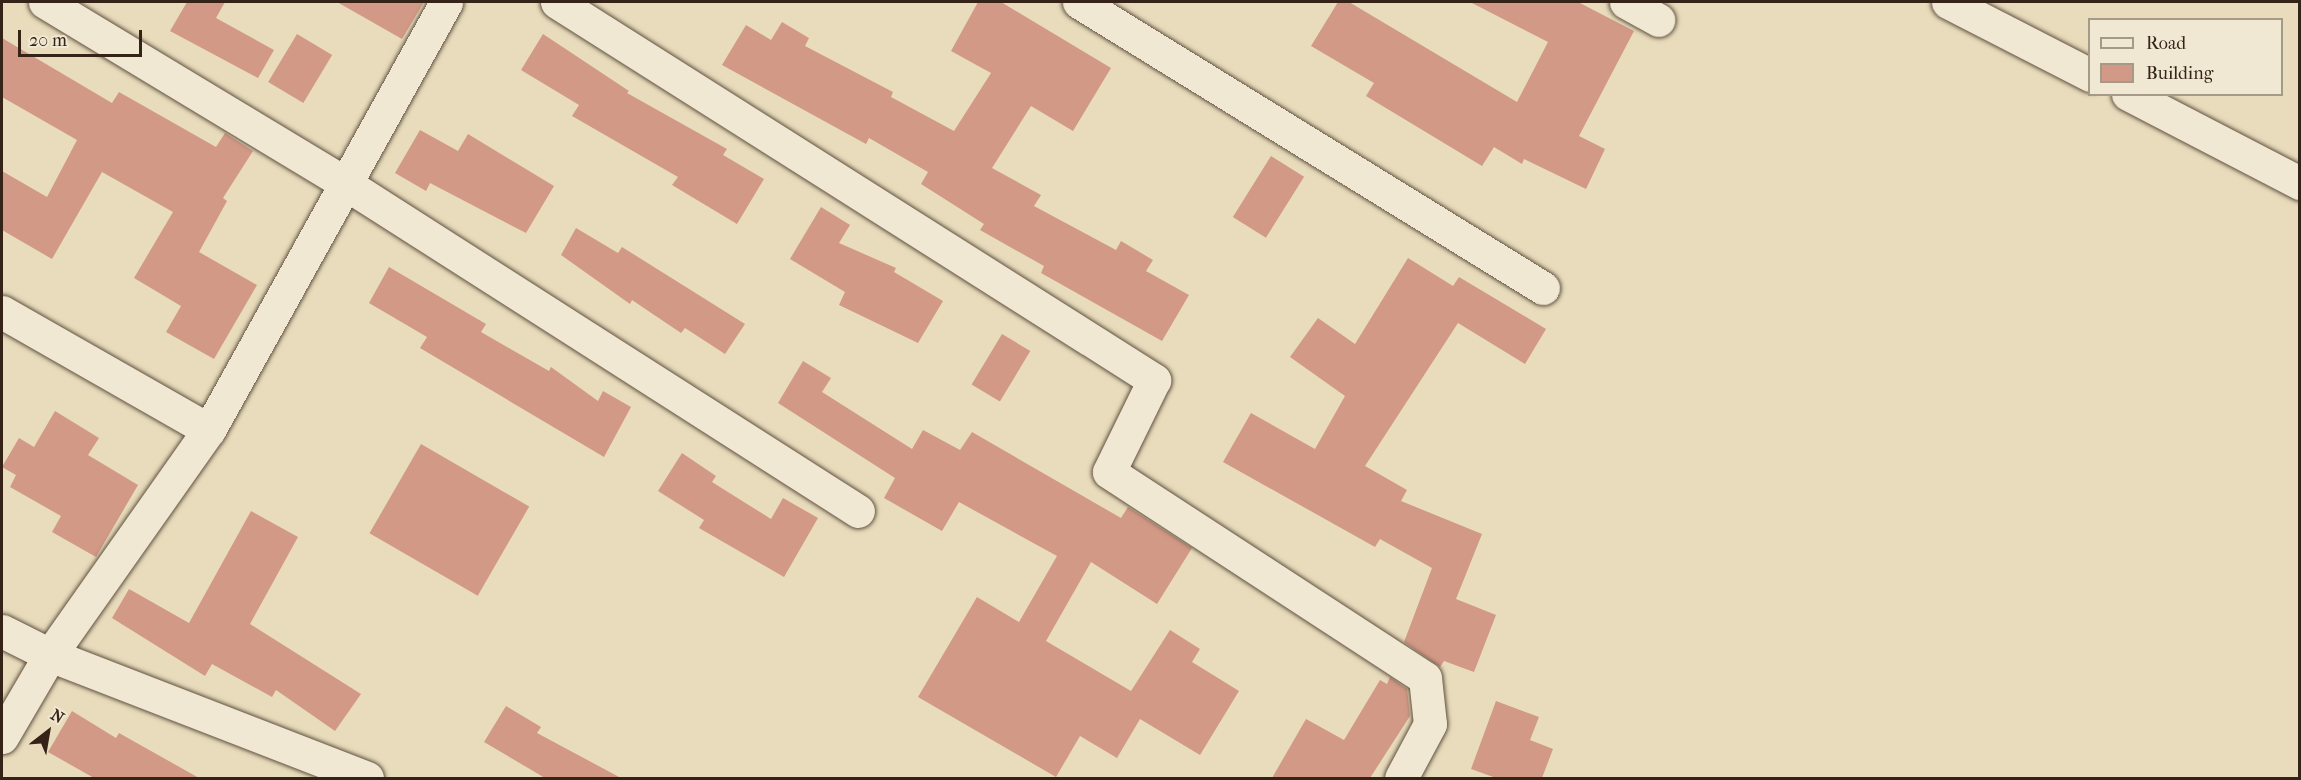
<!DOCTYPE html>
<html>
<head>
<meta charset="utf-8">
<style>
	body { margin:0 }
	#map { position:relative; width:2301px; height:780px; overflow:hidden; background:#e8dcbc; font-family:"IM FELL French Canon",serif }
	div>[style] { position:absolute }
	.building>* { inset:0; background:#d29986; transform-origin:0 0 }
	.roads { filter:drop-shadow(0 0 2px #615140) drop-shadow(0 0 2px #615140) }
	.minor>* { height:33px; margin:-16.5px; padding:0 16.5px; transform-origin:16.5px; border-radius:16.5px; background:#f0e8d3 }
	span { translate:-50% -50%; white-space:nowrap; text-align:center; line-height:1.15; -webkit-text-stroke:6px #f0e8d3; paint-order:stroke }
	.frame { position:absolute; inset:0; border:3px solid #342316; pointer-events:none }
	.legend { position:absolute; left:2088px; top:18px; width:195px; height:78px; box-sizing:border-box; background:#f0e8d3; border:2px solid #a59987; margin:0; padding:8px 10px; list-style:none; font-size:18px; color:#342316 }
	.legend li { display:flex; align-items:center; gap:12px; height:30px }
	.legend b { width:30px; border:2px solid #a59987 }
	.north { position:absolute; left:18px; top:702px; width:60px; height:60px; -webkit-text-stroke:4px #f0e8d3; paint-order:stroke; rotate:31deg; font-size:16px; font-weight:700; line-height:24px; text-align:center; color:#342316 }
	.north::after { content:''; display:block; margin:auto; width:21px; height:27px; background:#342316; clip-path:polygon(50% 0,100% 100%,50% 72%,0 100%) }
	.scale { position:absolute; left:18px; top:30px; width:124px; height:27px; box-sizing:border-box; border:3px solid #342316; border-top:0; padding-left:8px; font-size:18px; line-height:21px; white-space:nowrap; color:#342316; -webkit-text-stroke:4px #f0e8d3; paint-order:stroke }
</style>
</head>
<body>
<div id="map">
	<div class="building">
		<div style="clip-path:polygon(187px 2px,225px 2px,216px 18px,274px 50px,258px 78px,170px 31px)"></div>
		<div style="clip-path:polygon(337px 2px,424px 2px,402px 39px)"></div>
		<div style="clip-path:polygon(978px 2px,1001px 2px,1111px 68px,1073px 131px,1031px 106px,992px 168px,1041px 195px,1034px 206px,1116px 250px,1121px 241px,1153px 260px,1146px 271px,1189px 295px,1162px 341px,1041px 273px,1044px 266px,980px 230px,984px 224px,921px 184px,928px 172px,869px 138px,866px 144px,722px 65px,746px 25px,771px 40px,782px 22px,809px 38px,805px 46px,893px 92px,891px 97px,954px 131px,991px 73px,951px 51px)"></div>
		<div style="clip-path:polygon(1338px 2px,1349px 2px,1517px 102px,1548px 42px,1470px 2px,1578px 2px,1634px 31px,1579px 136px,1605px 149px,1586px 189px,1524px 159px,1522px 164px,1494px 147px,1482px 166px,1366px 96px,1374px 83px,1311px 46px)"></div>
		<div style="left:297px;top:34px;width:41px;height:56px;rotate:31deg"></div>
		<div style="clip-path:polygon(543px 34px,629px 91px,627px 93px,727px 149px,723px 155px,764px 179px,737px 224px,672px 185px,678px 177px,572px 116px,579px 105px,521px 70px)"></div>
		<div style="clip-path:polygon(2px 38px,112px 103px,119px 92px,216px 147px,225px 133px,253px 151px,223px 198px,227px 201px,199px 252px,257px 285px,214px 359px,166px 332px,181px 306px,134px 278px,173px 212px,102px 172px,52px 259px,2px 230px,2px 171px,47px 197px,77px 140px,2px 97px)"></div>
		<div style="clip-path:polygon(420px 130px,458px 151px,468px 134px,554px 186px,526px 233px,430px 183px,426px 191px,395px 173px)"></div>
		<div style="left:1271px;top:156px;width:39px;height:72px;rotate:32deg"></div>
		<div style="clip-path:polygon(821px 207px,850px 225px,839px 243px,896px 268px,894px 272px,943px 301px,918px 343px,839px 305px,845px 292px,790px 259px)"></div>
		<div style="clip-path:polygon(576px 228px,618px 253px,622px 247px,745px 324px,725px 354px,685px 328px,681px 333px,632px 300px,630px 304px,561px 255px)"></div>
		<div style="clip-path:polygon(1408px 258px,1453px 286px,1459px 277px,1546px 329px,1525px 364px,1458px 323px,1365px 466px,1407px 490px,1401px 501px,1482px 534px,1456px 599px,1496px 615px,1474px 672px,1444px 661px,1440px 667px,1404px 642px,1432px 568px,1380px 539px,1375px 547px,1223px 462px,1251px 413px,1315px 449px,1345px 396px,1290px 357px,1318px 318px,1355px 344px)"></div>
		<div style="clip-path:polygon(389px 267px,486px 324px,481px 332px,549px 371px,551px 367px,598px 401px,603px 391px,631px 407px,604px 457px,420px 348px,427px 337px,369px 303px)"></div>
		<div style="left:1002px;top:334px;width:33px;height:59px;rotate:31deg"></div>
		<div style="clip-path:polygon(803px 361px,831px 378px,822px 392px,912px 449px,923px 430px,960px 450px,972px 432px,1121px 518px,1128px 507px,1192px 548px,1157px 604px,1091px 562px,1046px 641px,1131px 691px,1170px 630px,1200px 649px,1192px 662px,1239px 691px,1200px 755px,1140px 719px,1117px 758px,1080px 736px,1056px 777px,918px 697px,977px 597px,1019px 622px,1057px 556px,959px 502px,942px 531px,884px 498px,895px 478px,778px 403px)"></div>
		<div style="clip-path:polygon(55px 411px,99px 438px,88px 455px,138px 485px,96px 557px,52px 532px,61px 516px,10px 487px,16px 475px,2px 467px,19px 438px,34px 447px)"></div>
		<div style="left:421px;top:444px;width:125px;height:103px;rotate:30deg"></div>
		<div style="clip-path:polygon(682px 453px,716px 476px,712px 482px,771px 519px,783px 498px,818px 518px,784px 577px,699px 528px,704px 520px,658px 491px)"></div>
		<div style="clip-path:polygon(251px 511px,298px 537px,250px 624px,361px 694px,335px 731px,276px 690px,272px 697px,212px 664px,205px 676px,112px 618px,129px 589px,189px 623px)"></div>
		<div style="clip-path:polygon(1390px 677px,1407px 689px,1410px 716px,1370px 778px,1272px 778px,1306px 719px,1344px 740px,1380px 680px,1387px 684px)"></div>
		<div style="clip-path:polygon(1496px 701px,1539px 717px,1530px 740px,1553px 749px,1542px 778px,1496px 778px,1471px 769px)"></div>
		<div style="clip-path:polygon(506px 706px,541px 727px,537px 733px,621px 778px,545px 778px,484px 742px)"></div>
		<div style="clip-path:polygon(72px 711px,116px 738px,119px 733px,199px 778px,94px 778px,48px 752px)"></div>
	</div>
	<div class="roads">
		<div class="minor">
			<div style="left:45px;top:2px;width:348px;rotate:31.1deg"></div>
			<div style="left:343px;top:182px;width:611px;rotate:32.57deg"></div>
			<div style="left:557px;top:2px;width:707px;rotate:32.34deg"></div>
			<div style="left:1154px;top:380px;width:102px;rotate:116.1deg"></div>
			<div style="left:1109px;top:472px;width:377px;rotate:33.1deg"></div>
			<div style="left:1425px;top:678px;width:46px;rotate:83.8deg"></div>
			<div style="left:1430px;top:724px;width:61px;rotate:118.2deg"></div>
			<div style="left:1079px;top:2px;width:545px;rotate:31.65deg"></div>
			<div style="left:1626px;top:2px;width:37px;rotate:29deg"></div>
			<div style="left:1948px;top:2px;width:160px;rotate:27.2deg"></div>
			<div style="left:2128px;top:94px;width:194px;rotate:27.4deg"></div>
			<div style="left:2px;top:312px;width:238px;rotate:29.7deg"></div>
			<div style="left:2px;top:631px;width:54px;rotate:26.6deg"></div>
			<div style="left:50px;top:655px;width:340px;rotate:21.2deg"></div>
			<div style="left:2px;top:737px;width:95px;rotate:-59.7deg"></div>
			<div style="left:50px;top:655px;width:276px;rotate:-54.8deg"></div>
			<div style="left:209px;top:430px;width:489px;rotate:-61deg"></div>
		</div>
	</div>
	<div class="frame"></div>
	<ul class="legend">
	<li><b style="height:8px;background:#f0e8d3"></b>Road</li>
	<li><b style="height:16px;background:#d29986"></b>Building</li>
	</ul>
	<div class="north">N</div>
	<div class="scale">20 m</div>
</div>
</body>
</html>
